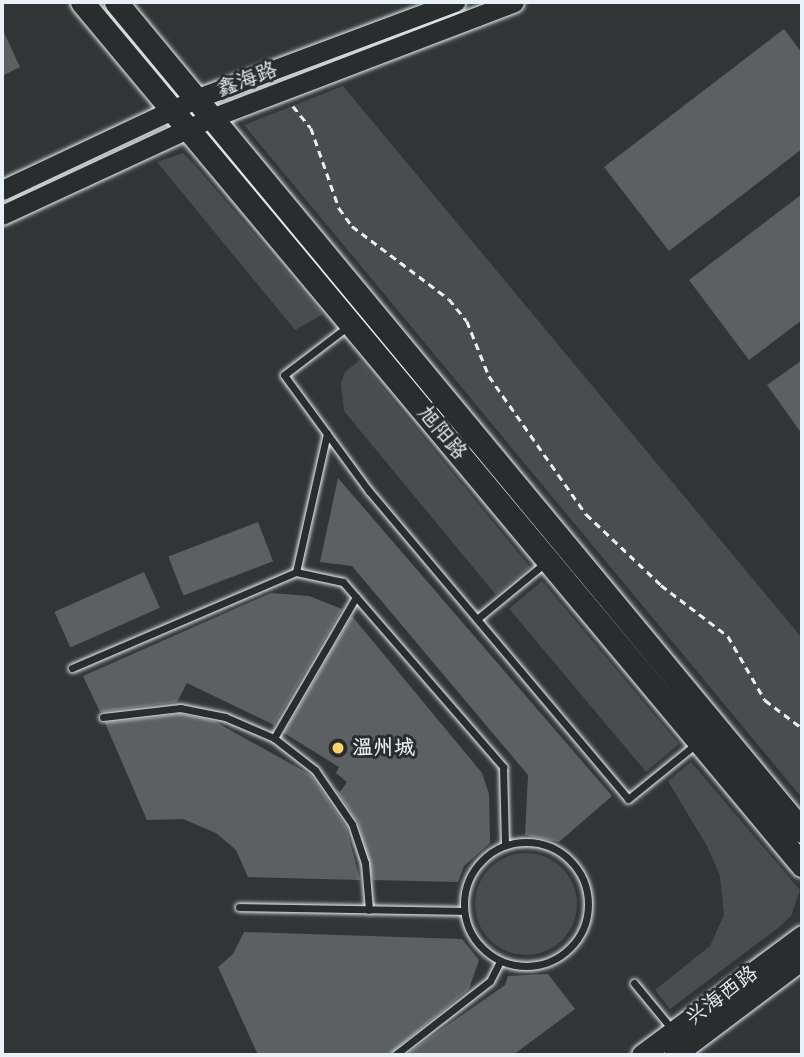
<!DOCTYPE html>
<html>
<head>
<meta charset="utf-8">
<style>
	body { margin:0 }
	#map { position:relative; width:804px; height:1057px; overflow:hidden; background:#323536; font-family:Pangolin,"LXGW WenKai TC",sans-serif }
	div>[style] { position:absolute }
	.green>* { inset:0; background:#494d4f; transform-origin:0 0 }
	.round { border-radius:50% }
	.building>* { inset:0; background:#5c6063; transform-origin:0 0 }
	.path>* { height:2.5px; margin-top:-1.25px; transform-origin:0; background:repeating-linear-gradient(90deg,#e8f1f8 0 7px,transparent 0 12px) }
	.roads { filter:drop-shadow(0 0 2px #e8f1f8) drop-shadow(0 0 2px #e8f1f8) }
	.service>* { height:7px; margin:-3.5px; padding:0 3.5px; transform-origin:3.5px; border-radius:3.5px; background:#2a2d2e }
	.service>.ring { margin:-3.5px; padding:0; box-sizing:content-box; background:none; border:7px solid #2a2d2e; border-radius:50% }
	.tertiary>* { height:19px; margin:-9.5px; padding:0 9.5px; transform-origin:9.5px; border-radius:9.5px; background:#2a2d2e }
	.secondary>* { height:21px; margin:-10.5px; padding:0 10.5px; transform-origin:10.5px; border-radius:10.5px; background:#2a2d2e }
	.primary>* { height:23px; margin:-11.5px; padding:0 11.5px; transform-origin:11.5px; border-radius:11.5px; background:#2a2d2e }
	.dots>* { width:19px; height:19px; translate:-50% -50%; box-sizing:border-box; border:4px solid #2a2d2e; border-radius:50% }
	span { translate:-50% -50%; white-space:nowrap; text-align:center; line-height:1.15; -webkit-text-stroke:6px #2a2d2e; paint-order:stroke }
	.street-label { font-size:21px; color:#e8f1f8 }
	.poi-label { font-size:21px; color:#e8f1f8; font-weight:700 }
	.left { translate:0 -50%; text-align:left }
	.frame { position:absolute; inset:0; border:4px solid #e8f1f8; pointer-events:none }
</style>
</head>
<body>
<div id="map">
	<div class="green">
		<div style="clip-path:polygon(343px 86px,802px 638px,802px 798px,244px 125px)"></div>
		<div style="clip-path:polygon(183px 153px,192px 162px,323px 314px,295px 330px,157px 162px)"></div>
		<div style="clip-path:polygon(360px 360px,530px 567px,496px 595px,344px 411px,341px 383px,345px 372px)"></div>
		<div style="left:542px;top:581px;width:213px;height:43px;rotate:50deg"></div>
		<div style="clip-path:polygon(691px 762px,800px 890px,791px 916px,778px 928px,670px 1009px,655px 990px,710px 946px,724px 915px,720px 876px,707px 846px,668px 781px)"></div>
		<div class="round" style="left:475px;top:853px;width:102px;height:102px"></div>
	</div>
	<div class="building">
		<div style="clip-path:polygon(2px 28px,20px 67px,2px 76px)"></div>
		<div style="clip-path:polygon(784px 29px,802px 53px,802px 149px,669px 251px,604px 167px)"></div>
		<div style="clip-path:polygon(802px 194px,802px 320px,749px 360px,689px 280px)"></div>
		<div style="clip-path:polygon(802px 360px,802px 434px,767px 385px)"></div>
		<div style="clip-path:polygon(338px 478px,612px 796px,559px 842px,525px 835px,528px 775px,352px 566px,320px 562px)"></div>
		<div style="left:258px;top:522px;width:42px;height:96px;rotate:69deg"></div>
		<div style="left:144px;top:572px;width:39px;height:98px;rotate:66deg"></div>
		<div style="clip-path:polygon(271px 593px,309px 596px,342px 609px,274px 725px,187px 683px,177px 702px,100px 712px,83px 676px)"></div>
		<div style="clip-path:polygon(352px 616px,482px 773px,489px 794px,490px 843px,464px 866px,458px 882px,373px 880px,358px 822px,336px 790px,340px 792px,347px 782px,336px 773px,339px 767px,284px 733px)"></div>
		<div style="clip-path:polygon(180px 714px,214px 721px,311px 775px,346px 827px,360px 880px,248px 877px,236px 850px,216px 833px,183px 819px,147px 820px,105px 723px)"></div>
		<div style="clip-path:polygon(244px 932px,462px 939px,479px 960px,469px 989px,389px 1055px,258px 1055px,218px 967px,233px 954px)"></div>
		<div style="clip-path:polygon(548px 974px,575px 1009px,513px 1055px,405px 1055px,505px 985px,508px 976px)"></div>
	</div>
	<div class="path">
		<div style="left:293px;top:106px;width:28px;rotate:51deg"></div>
		<div style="left:311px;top:128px;width:85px;rotate:70.7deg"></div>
		<div style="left:339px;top:208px;width:22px;rotate:54deg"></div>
		<div style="left:352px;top:226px;width:121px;rotate:37deg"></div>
		<div style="left:449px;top:299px;width:28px;rotate:51deg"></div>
		<div style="left:467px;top:321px;width:59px;rotate:68.2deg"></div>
		<div style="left:489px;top:376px;width:169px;rotate:54.9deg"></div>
		<div style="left:586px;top:514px;width:103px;rotate:43.4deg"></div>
		<div style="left:661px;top:585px;width:84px;rotate:37.3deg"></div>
		<div style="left:728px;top:636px;width:74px;rotate:60deg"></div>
		<div style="left:765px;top:700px;width:46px;rotate:37.1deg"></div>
	</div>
	<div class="roads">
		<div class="service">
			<div style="left:347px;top:327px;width:79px;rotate:142.7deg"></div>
			<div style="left:284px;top:375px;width:144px;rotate:53.8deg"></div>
			<div style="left:369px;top:491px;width:402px;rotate:49.9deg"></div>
			<div style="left:628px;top:799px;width:87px;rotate:-39deg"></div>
			<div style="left:296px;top:572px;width:142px;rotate:-77.4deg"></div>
			<div style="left:477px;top:619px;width:88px;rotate:-39.5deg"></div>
			<div style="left:72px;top:668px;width:244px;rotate:-23.2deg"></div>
			<div style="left:296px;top:572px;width:48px;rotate:12deg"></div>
			<div style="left:343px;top:582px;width:245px;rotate:49.1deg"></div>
			<div style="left:503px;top:767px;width:78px;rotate:88.5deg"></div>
			<div style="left:103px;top:717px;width:78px;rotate:-6.7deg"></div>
			<div style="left:180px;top:708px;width:46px;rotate:11.3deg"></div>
			<div style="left:225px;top:717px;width:53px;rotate:23.2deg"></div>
			<div style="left:274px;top:738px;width:52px;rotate:38deg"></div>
			<div style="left:315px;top:770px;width:65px;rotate:55.6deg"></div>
			<div style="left:352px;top:824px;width:41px;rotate:71.6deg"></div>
			<div style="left:365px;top:863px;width:47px;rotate:85.1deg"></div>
			<div style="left:274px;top:738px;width:163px;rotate:-59.8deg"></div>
			<div class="ring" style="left:464px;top:842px;width:117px;height:117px"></div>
			<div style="left:239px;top:907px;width:225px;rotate:1deg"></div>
			<div style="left:634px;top:983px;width:58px;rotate:50.6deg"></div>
			<div style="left:395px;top:1055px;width:120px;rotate:-37.9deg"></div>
			<div style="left:490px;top:981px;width:22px;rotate:-63deg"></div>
		</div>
		<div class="tertiary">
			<div style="left:2px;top:190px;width:213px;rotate:-25.2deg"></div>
			<div style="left:195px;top:99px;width:278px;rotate:-20.5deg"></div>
			<div style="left:2px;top:215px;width:230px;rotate:-24.9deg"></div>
			<div style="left:211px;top:118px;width:324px;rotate:-20.9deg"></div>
		</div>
		<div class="secondary">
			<div style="left:642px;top:1055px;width:199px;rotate:-36.6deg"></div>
			<div style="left:674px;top:1055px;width:160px;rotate:-36.9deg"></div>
		</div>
		<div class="primary">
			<div style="left:82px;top:2px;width:1124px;rotate:50.16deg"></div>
			<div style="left:116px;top:2px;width:1076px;rotate:50.39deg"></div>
		</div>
	</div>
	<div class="dots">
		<div style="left:338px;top:748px;background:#ffd166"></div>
	</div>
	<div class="street-label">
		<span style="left:247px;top:80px;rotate:-21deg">鑫海路</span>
		<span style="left:442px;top:433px;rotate:50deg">旭阳路</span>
		<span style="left:722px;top:996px;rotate:-37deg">兴海西路</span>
	</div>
	<div class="poi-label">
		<span class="left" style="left:352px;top:748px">温州城</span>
	</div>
	<div class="frame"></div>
</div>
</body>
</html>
